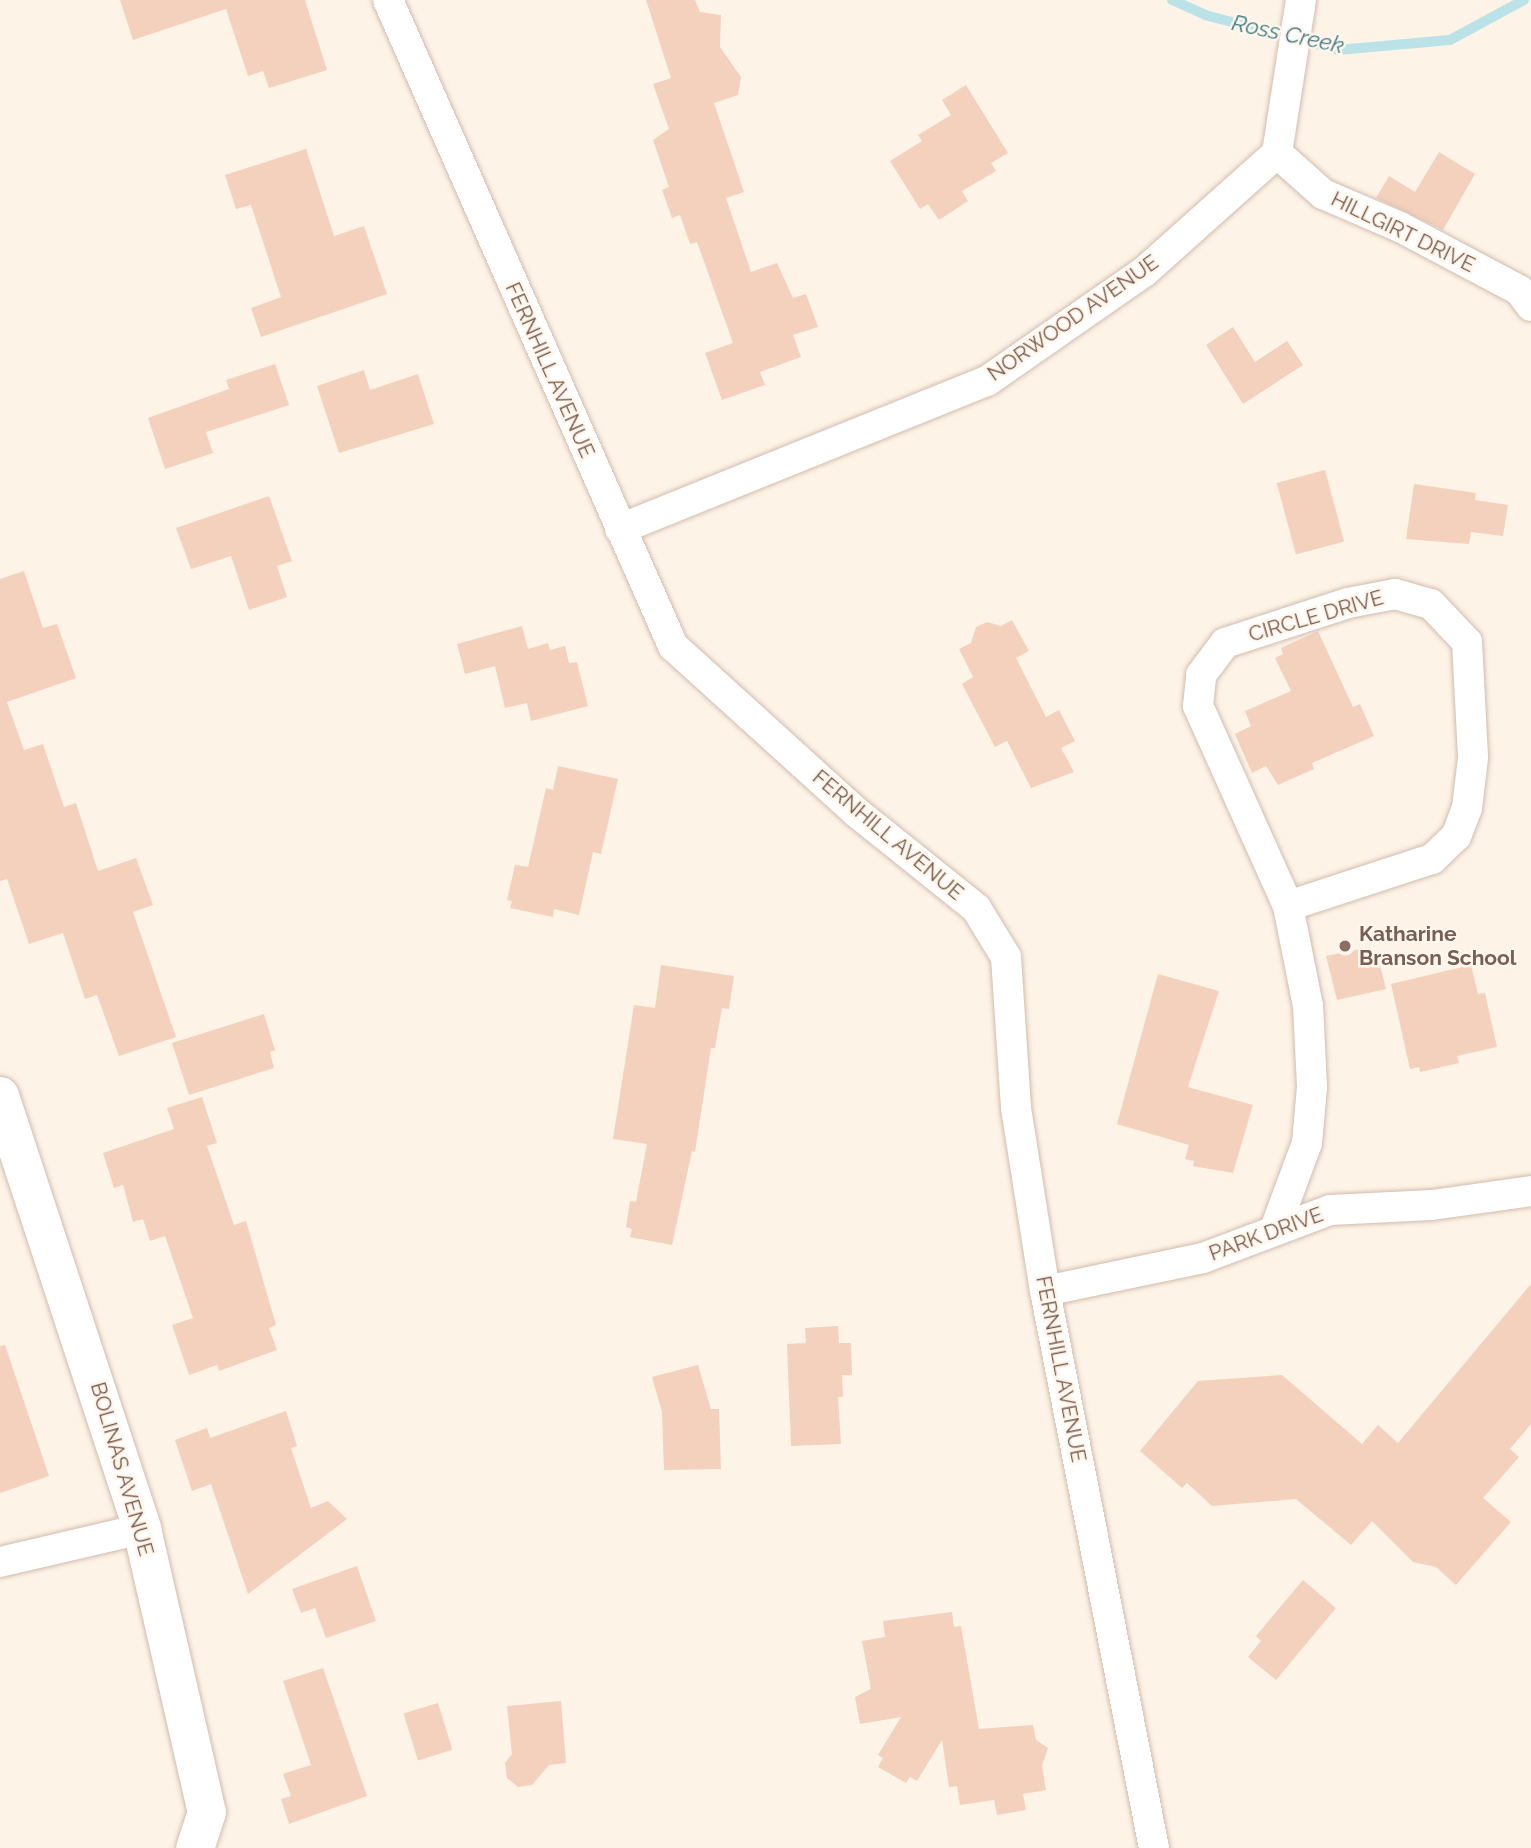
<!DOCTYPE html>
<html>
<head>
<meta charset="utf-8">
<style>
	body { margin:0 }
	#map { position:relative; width:1531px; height:1848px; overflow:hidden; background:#fdf3e6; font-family:Raleway,sans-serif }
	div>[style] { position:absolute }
	.stream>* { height:10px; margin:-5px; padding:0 5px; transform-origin:5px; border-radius:5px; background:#bae2e7 }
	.building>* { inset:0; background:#f3d1bd; transform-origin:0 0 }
	.roads { filter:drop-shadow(0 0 2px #d1bcae) drop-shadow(0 0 2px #d1bcae) }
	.street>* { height:30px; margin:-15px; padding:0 15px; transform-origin:15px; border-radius:15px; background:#fff }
	.secondary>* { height:38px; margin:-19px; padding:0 19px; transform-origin:19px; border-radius:19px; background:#fff }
	.dots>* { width:19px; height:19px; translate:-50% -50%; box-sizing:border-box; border:4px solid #fff7ed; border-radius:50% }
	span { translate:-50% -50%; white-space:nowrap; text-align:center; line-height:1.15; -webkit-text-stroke:5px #fff7ed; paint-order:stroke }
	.street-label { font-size:21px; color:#77584a }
	.education-label { font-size:21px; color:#785e54; font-weight:700 }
	.left { translate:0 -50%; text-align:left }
	.water-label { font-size:23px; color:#407b83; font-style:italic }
</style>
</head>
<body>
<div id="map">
	<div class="stream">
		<div style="left:1172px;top:0;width:36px;rotate:24deg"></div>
		<div style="left:1205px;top:15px;width:138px;rotate:14.7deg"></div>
		<div style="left:1338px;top:50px;width:112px;rotate:-5.1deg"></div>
		<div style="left:1450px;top:40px;width:84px;rotate:-28.4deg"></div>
	</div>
	<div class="building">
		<div style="clip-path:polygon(120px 0,305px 0,327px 70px,269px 88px,263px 71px,248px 76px,226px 9px,133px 40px)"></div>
		<div style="clip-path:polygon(646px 0,695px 0,700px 12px,721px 15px,720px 47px,741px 77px,738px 95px,714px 103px,744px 192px,726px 198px,751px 272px,777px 263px,793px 298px,806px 294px,818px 327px,793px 335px,801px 357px,760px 372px,765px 385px,722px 400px,705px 353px,733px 343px,697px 242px,690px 244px,680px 215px,672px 218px,662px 190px,669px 187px,653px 140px,669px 129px,653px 84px,671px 78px)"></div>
		<div style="clip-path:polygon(966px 85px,1008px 153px,991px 163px,996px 171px,962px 191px,968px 201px,939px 220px,928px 204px,920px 209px,890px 161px,922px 141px,918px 135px,951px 115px,942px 100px)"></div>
		<div style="clip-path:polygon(306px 149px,334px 236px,364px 226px,387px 294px,261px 337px,251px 308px,281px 297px,251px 205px,236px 209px,225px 175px)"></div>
		<div style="clip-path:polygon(1439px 152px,1475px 174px,1443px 230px,1376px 198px,1389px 176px,1415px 192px)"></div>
		<div style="clip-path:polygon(1233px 327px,1255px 362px,1287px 341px,1303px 365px,1243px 404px,1206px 345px)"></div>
		<div style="clip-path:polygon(275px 364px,289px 405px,206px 432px,213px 453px,165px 469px,148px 418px,229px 389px,226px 380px)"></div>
		<div style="clip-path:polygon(364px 370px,370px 390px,418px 374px,434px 424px,339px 453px,317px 386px)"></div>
		<div style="left:1325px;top:470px;width:74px;height:50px;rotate:75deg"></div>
		<div style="clip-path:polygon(1414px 484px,1476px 493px,1475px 500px,1508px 505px,1503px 536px,1471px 532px,1469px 544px,1406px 539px)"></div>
		<div style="clip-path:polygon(269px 496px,292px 561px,277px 566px,287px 597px,249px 610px,231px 556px,191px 569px,176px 528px)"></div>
		<div style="clip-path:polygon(24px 571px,43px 628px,57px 624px,76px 678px,7px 702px,24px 750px,43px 744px,64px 807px,76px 803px,98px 871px,136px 858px,153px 905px,133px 912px,176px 1037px,119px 1056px,97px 995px,85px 999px,63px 933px,29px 944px,7px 879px,0 881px,0 579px)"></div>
		<div style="clip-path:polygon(1012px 620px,1029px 651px,1016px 658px,1046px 717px,1059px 710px,1075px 741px,1061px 748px,1074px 772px,1031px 788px,1007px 741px,995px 747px,962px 684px,973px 677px,959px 649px,971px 643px,976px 627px,987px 622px,1001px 626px)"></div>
		<div style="clip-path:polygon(522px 626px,528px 649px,548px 643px,550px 650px,565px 646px,569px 663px,577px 662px,588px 706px,531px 721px,527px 703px,505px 708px,495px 666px,465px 674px,457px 644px)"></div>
		<div style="clip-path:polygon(1318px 631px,1353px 707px,1360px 704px,1374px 736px,1312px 763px,1314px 769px,1278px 785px,1266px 766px,1252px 773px,1235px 734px,1251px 726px,1245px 711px,1291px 691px,1275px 658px,1283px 654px,1281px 648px)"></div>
		<div style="clip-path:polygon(558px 766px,618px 779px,601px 854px,593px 852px,579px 915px,554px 909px,553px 917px,510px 908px,512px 901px,507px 900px,515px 865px,528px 867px,546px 788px,553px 790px)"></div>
		<div style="clip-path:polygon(1365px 948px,1368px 963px,1379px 961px,1386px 989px,1337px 1000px,1326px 956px)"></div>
		<div style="clip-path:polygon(661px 965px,734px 976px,729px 1009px,722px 1008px,715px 1048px,711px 1048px,695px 1152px,692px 1151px,672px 1245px,630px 1237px,632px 1229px,626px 1227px,630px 1201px,636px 1202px,647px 1144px,613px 1139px,634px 1005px,655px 1008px)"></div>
		<div style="clip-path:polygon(1471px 965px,1478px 994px,1485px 993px,1497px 1047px,1457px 1056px,1459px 1063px,1420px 1072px,1419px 1067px,1410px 1069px,1391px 984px)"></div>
		<div style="clip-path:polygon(1158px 974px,1219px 991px,1188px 1087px,1253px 1105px,1233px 1173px,1193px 1166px,1194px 1161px,1185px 1159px,1189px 1145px,1117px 1124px)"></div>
		<div style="clip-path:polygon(264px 1014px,275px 1050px,270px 1052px,274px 1068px,189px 1095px,172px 1043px)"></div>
		<div style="clip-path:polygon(202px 1097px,217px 1143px,207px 1146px,234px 1225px,246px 1221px,276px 1325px,269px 1328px,277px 1350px,219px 1371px,217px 1365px,189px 1375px,172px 1325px,193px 1318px,165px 1236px,150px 1241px,143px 1219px,133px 1222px,123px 1185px,114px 1188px,103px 1153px,174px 1129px,167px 1108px)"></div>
		<div style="clip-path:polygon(1531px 1284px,1531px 1424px,1510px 1449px,1519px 1457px,1483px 1498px,1511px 1522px,1456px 1585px,1436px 1567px,1413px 1562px,1372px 1521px,1351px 1545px,1296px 1499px,1212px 1506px,1187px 1483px,1182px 1488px,1140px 1451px,1198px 1381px,1282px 1375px,1362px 1444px,1378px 1425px,1398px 1443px)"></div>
		<div style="clip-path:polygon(838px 1326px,839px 1343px,851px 1343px,852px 1375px,842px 1375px,843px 1397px,838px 1397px,841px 1444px,791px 1446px,787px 1344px,806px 1343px,805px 1328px)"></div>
		<div style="clip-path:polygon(5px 1345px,49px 1476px,0 1493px,0 1346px)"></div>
		<div style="clip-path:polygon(698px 1365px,711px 1409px,719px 1409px,721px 1469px,664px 1470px,662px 1412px,652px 1377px)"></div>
		<div style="clip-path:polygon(286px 1411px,297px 1446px,291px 1448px,311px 1508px,328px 1501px,347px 1519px,248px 1594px,211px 1484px,192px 1491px,175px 1440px,207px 1428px,210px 1438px)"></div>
		<div style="clip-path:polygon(357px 1566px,376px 1621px,326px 1638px,315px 1608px,301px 1613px,292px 1589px)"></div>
		<div style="clip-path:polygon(1303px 1580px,1336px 1608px,1276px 1680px,1248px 1657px,1261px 1641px,1256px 1636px)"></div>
		<div style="clip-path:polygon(952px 1612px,954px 1627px,961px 1626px,979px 1729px,1033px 1725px,1036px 1740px,1048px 1748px,1042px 1766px,1046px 1790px,1023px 1794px,1026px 1810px,997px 1815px,994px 1800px,960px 1805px,957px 1786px,949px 1787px,942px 1740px,917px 1781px,910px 1777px,906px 1783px,878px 1767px,883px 1758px,878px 1755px,901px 1717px,860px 1724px,855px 1697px,871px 1689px,862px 1641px,885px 1637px,883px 1621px)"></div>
		<div style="clip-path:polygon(323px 1668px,367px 1796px,289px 1824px,281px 1799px,291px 1796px,283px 1774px,311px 1765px,283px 1681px)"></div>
		<div style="clip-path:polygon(561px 1701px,566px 1763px,549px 1765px,532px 1785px,518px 1787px,507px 1778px,505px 1763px,512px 1754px,507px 1706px)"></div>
		<div style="left:438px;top:1703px;width:49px;height:36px;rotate:73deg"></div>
	</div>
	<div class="roads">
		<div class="street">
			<div style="left:388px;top:0;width:706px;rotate:66.19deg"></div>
			<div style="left:673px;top:646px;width:247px;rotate:42.2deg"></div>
			<div style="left:856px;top:812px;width:154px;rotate:38.7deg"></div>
			<div style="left:976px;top:908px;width:57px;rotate:58.5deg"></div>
			<div style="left:1006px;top:957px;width:151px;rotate:86.2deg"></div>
			<div style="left:1016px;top:1108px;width:185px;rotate:81deg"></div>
			<div style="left:1045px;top:1291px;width:568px;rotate:78.93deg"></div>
			<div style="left:1277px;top:153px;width:62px;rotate:41.7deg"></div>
			<div style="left:1323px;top:194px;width:84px;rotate:23.2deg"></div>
			<div style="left:1400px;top:227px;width:135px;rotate:27.9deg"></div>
			<div style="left:1519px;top:290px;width:20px;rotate:53deg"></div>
			<div style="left:620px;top:529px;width:396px;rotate:-22deg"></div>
			<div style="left:987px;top:381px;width:191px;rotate:-34.8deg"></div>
			<div style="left:1144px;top:272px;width:178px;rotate:-41.8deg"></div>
			<div style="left:1277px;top:153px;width:155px;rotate:-81.1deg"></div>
			<div style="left:1395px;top:594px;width:37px;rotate:16deg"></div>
			<div style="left:1431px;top:604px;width:52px;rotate:46.5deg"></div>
			<div style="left:1467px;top:642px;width:116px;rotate:87deg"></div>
			<div style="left:1473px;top:758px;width:50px;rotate:96.8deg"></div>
			<div style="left:1467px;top:808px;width:30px;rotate:111deg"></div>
			<div style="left:1456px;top:836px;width:33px;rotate:136deg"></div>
			<div style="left:1432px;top:859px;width:151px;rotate:161.9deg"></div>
			<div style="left:1288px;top:906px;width:219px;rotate:-114.2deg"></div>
			<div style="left:1198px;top:706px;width:31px;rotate:-84deg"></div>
			<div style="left:1201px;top:675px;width:40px;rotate:-53deg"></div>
			<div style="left:1225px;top:643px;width:129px;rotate:-18deg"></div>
			<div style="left:1348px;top:603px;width:48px;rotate:-10.8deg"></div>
			<div style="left:1275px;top:1229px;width:92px;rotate:-69.6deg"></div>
			<div style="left:1307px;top:1143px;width:56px;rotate:-84.9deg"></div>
			<div style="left:1312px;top:1087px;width:81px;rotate:-92.8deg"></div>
			<div style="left:1308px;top:1006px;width:102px;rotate:-101.3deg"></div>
			<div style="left:1045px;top:1291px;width:161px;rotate:-11.8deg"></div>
			<div style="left:1203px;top:1258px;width:136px;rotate:-20.7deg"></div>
			<div style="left:1330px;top:1210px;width:102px;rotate:-2.8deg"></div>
			<div style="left:1432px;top:1205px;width:100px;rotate:-8deg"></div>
			<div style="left:0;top:1562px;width:146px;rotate:-13.1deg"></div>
		</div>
		<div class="secondary">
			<div style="left:0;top:1096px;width:456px;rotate:71.8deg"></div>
			<div style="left:142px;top:1529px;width:290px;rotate:77.1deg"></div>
			<div style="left:207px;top:1812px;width:38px;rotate:108deg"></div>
		</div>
	</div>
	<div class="dots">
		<div style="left:1345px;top:946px;background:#8d6e63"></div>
	</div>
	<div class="street-label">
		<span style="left:1403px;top:232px;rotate:26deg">HILLGIRT DRIVE</span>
		<span style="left:1073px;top:318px;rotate:-35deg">NORWOOD AVENUE</span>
		<span style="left:550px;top:370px;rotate:66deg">FERNHILL AVENUE</span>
		<span style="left:1316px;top:616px;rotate:-16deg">CIRCLE DRIVE</span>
		<span style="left:888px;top:835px;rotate:40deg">FERNHILL AVENUE</span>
		<span style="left:1266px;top:1234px;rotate:-20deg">PARK DRIVE</span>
		<span style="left:1061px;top:1369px;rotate:79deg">FERNHILL AVENUE</span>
		<span style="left:122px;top:1469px;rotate:74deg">BOLINAS AVENUE</span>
	</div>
	<div class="education-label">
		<span class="left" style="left:1359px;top:946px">Katharine<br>Branson School</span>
	</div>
	<div class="water-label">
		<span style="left:1288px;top:34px;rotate:12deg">Ross Creek</span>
	</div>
</div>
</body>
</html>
